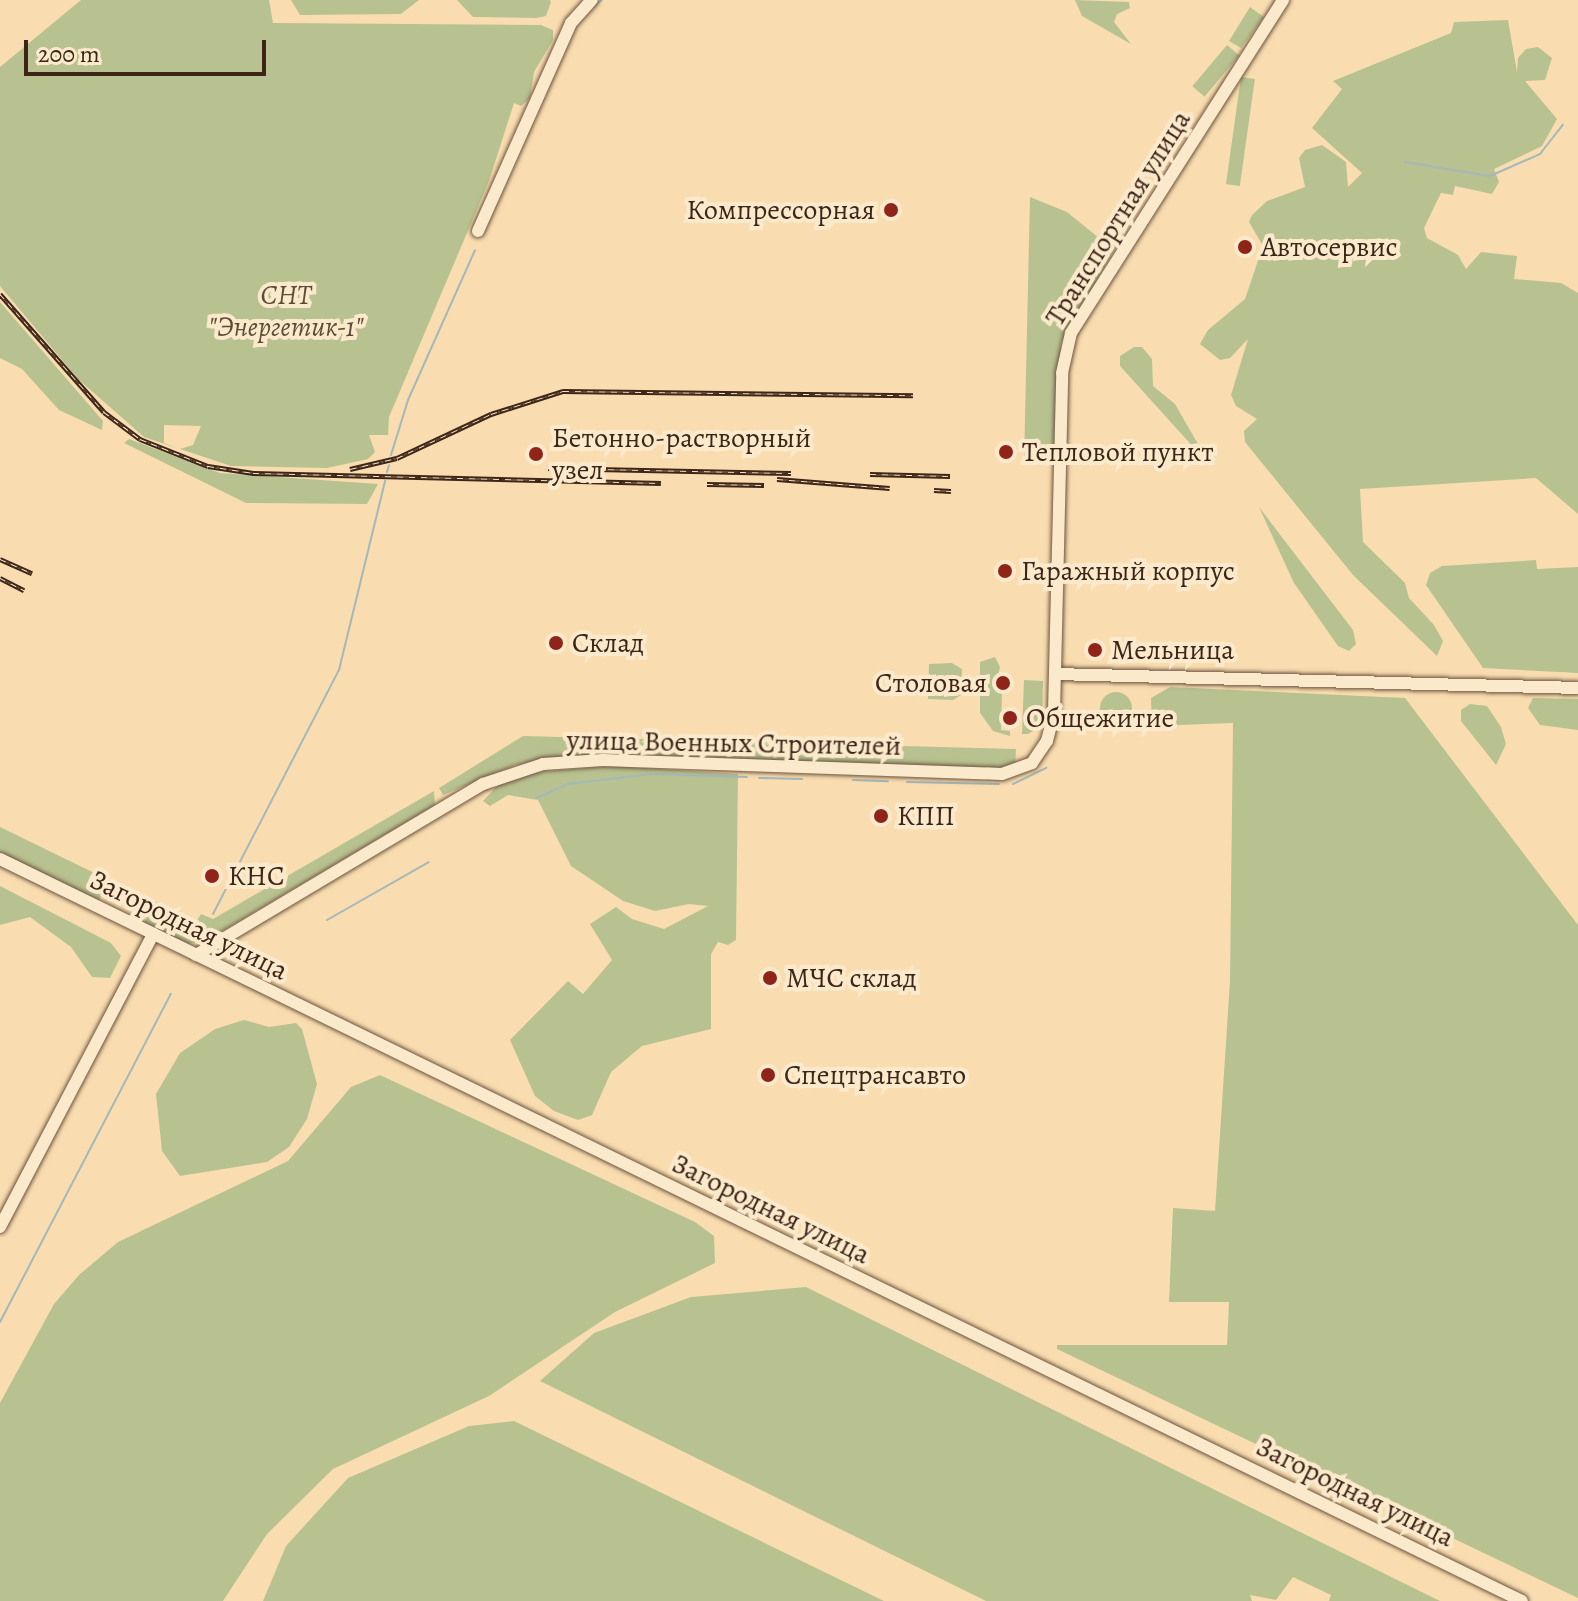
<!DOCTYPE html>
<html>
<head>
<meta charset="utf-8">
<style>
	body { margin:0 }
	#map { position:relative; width:1578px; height:1601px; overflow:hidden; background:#f9ddb0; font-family:Alegreya,serif }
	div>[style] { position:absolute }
	.green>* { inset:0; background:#b8c290; transform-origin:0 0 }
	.round { border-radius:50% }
	.stream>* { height:2px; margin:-1px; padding:0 1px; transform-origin:1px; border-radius:1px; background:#a4b8b8 }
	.roads { filter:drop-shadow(0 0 2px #6c533e) drop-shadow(0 0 2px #6c533e) }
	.minor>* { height:12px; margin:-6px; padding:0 6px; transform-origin:6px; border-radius:6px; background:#fbe9cc }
	.rail>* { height:5px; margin-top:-2.5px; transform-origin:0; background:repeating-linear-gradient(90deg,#fbe9cc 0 6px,#3d2518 0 12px); box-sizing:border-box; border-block:2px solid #3d2518 }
	.dots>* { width:22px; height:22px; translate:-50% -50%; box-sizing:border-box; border:4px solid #fbe9cc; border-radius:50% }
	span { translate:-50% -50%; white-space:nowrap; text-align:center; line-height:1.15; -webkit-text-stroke:8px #fbe9cc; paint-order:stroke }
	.poi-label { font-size:28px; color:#3d2518 }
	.right { translate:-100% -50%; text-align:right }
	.left { translate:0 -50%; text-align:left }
	.street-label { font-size:28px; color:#3d2518 }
	.park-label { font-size:28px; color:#5c4c36; font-style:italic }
	.scale { position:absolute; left:24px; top:40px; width:242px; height:36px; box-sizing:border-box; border:4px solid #3d2518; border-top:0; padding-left:10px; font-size:24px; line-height:28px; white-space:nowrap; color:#3d2518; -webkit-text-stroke:6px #fbe9cc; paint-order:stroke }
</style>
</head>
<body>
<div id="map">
	<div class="green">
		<div style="clip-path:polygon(evenodd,81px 0,269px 0,273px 23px,541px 25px,553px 30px,553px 40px,534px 72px,530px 98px,521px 106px,514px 103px,489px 181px,389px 417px,388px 435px,369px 435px,375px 452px,368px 459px,327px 468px,231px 466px,144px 437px,78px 379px,0 286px,0 67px,81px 0,164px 425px,200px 426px,201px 426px,193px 445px,180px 449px,164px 443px,164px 425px)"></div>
		<div style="clip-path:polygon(291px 0,419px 0,401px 14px,300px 15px)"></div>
		<div style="clip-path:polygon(457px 0,550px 0,551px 2px,546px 16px,536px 18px,473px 17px)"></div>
		<div style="clip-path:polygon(1075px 0,1129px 2px,1130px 8px,1117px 14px,1114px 22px,1131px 44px,1082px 16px)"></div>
		<div style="clip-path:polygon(1250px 7px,1264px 17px,1241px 48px,1229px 41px)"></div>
		<div style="clip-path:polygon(1508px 20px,1517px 72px,1518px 58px,1526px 49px,1538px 47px,1552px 58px,1545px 80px,1525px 81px,1557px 119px,1542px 146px,1494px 169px,1499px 182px,1492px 194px,1455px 186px,1453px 195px,1441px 193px,1424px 228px,1427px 238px,1458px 255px,1466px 269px,1481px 252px,1517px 256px,1514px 279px,1561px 283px,1578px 293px,1578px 514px,1536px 478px,1360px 489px,1363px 542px,1405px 583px,1409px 598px,1434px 625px,1443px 641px,1437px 656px,1353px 575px,1245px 442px,1244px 431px,1257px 419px,1236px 406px,1231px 395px,1248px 339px,1230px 358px,1220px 360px,1200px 344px,1208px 330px,1245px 299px,1263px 246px,1249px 222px,1252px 215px,1267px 201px,1305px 187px,1299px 158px,1305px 150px,1322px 145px,1346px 162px,1348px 187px,1362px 173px,1312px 128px,1342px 89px,1333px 81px,1451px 33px,1454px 22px)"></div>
		<div style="left:1227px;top:45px;width:16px;height:54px;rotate:40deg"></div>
		<div style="left:1241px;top:77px;width:14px;height:108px;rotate:8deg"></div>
		<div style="clip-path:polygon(1030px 197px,1067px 212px,1104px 242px,1119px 242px,1061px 342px,1055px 461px,1024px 461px)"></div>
		<div style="clip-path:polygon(0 302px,103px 421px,102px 430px,59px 410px,22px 369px,0 358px)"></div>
		<div style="clip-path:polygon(1134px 347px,1142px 347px,1152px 359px,1153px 386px,1175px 404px,1198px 444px,1196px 450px,1120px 366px,1120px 356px)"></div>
		<div style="clip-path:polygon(129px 439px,220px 473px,378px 484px,367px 504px,246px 503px,124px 443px)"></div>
		<div style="clip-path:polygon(1259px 507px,1353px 630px,1356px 644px,1349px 651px,1338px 646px,1294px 583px)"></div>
		<div style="clip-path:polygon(1536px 560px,1537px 569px,1578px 567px,1578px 673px,1483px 668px,1426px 585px,1430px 573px,1442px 566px)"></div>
		<div style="clip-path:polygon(995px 657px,1000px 667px,995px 691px,1002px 692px,1001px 730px,1010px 731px,1010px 736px,993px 731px,980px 713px,980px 662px)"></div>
		<div style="clip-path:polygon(952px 663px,962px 669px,961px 695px,953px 700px,928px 699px,929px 664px)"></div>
		<div style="clip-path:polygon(1024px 680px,1043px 681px,1042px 726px,1028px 734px,1022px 734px)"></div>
		<div style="clip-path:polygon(1170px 687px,1405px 698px,1578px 925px,1578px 1598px,1057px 1349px,1057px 1345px,1227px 1345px,1229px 1302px,1169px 1302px,1173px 1208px,1215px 1211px,1230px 981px,1233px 723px,1152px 726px,1151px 698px)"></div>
		<div class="round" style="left:1100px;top:692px;width:32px;height:32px"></div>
		<div style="clip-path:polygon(1533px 698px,1578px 699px,1578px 730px,1540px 725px,1528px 708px)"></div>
		<div style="clip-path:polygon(1470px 704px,1487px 706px,1501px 727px,1506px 744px,1496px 765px,1461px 721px,1461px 710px)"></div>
		<div style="clip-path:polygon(523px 736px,1016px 749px,1015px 768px,1004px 770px,569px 755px,515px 765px,443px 795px,439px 788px)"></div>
		<div style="clip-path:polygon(611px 766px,738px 774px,736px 940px,728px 945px,718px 942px,711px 954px,711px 1029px,642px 1046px,611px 1072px,592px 1115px,578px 1120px,554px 1111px,535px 1096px,510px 1040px,568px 981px,583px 994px,612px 960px,590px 924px,616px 907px,632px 919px,664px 929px,708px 906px,689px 904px,655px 911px,623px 901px,571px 866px,538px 800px,508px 795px,490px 806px,483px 801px,499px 784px,536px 772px)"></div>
		<div style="clip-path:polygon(434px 791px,435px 805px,205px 941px,188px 944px,144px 923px,154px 901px,196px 922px,201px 914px,213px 919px)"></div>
		<div style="left:0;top:827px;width:121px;height:25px;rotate:26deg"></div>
		<div style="clip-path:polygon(0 886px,111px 943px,121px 956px,110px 978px,92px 977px,71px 947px,30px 917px,0 925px)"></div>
		<div style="clip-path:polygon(244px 1020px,269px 1027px,296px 1023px,302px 1029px,317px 1084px,307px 1119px,289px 1147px,267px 1162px,180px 1176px,162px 1151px,156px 1094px,180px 1053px,215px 1029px)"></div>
		<div style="clip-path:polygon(380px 1075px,695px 1222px,714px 1236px,715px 1263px,615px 1312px,489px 1396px,333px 1469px,267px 1534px,223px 1601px,0 1601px,0 1403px,54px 1304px,79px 1275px,118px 1242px,288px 1161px,351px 1087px)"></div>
		<div style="clip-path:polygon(806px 1287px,1197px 1481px,1440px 1601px,1329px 1601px,1331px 1595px,1293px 1577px,1276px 1600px,1250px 1595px,1252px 1601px,986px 1601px,540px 1381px,594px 1333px,691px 1297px)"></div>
		<div style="clip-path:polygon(514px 1421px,884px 1601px,263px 1601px,286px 1546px,348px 1478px,469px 1426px)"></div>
	</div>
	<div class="stream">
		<div style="left:593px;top:7px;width:11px;rotate:-38deg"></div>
		<div style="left:1405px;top:162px;width:86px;rotate:9.4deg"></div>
		<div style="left:1490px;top:176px;width:55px;rotate:-23.7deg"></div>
		<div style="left:1540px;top:154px;width:37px;rotate:-52deg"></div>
		<div style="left:391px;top:455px;width:58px;rotate:-72.8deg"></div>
		<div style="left:408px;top:400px;width:164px;rotate:-65.9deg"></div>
		<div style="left:387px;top:472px;width:7px;rotate:-74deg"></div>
		<div style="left:759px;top:778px;width:43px;rotate:1.3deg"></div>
		<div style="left:853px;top:780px;width:35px;rotate:2deg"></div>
		<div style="left:907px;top:782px;width:92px;rotate:1.2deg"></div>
		<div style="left:1013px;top:784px;width:37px;rotate:-26deg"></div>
		<div style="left:537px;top:798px;width:34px;rotate:-24deg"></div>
		<div style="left:568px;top:784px;width:84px;rotate:-6.9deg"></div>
		<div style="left:651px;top:774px;width:96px;rotate:1.8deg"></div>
		<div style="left:213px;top:914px;width:275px;rotate:-62.7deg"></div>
		<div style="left:339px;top:670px;width:195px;rotate:-76.3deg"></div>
		<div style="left:327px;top:920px;width:117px;rotate:-29.6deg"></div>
		<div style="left:0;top:1322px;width:370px;rotate:-62.5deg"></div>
	</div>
	<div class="roads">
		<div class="minor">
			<div style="left:478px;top:231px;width:228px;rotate:-65.9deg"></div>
			<div style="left:571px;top:23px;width:31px;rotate:-48deg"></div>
			<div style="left:1055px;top:674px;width:523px;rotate:1.53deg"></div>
			<div style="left:0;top:859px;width:1693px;rotate:25.99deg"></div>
			<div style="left:196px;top:955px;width:334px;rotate:-30.8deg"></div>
			<div style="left:483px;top:784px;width:63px;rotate:-18.4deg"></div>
			<div style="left:543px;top:764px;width:60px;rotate:-3.8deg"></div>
			<div style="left:603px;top:760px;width:399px;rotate:2deg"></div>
			<div style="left:1002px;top:774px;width:32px;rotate:-20deg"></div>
			<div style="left:1032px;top:763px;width:27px;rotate:-56deg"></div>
			<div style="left:1047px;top:741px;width:30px;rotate:-76deg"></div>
			<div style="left:1054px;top:712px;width:339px;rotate:-88.6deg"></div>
			<div style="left:1062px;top:373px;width:41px;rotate:-77.3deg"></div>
			<div style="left:1071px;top:333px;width:395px;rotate:-57.5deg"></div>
			<div style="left:0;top:1227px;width:331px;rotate:-62.4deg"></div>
		</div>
	</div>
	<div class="rail">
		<div style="left:0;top:294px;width:157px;rotate:48.6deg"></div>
		<div style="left:104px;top:412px;width:45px;rotate:36.9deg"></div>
		<div style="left:140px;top:439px;width:73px;rotate:21.7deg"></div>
		<div style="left:208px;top:466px;width:46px;rotate:8.8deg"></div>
		<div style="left:253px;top:473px;width:408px;rotate:1.4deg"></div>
		<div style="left:548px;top:468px;width:243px;rotate:1.2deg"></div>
		<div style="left:350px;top:469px;width:48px;rotate:-13.2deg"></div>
		<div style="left:397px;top:458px;width:104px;rotate:-25.1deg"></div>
		<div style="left:491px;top:414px;width:76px;rotate:-17.7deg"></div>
		<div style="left:563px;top:391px;width:350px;rotate:0.7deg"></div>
		<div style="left:870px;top:474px;width:80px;rotate:1.4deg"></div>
		<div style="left:777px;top:479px;width:113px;rotate:4.6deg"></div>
		<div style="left:707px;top:484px;width:57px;rotate:1deg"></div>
		<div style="left:934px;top:490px;width:17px;rotate:3deg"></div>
		<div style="left:0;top:559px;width:35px;rotate:24deg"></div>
		<div style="left:0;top:578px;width:27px;rotate:27deg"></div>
	</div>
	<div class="dots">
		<div style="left:891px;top:210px;background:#8f2418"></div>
		<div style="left:1245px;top:247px;background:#8f2418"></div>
		<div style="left:1006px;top:452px;background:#8f2418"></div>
		<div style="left:536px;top:454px;background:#8f2418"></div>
		<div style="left:1005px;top:571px;background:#8f2418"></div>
		<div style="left:556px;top:643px;background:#8f2418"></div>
		<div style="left:1095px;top:650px;background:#8f2418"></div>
		<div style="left:1003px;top:683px;background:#8f2418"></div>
		<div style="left:1010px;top:718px;background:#8f2418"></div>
		<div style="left:881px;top:816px;background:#8f2418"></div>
		<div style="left:212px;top:876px;background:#8f2418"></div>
		<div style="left:770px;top:978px;background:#8f2418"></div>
		<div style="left:768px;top:1075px;background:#8f2418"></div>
	</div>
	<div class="poi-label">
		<span class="right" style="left:875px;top:210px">Компрессорная</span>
		<span class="left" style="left:1261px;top:247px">Автосервис</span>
		<span class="left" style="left:552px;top:454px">Бетонно-растворный<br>узел</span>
		<span class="left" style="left:1022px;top:452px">Тепловой пункт</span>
		<span class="left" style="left:1021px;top:571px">Гаражный корпус</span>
		<span class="left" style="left:572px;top:643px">Склад</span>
		<span class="left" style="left:1111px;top:650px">Мельница</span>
		<span class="right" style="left:987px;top:683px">Столовая</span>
		<span class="left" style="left:1026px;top:718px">Общежитие</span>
		<span class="left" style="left:897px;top:816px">КПП</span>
		<span class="left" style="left:228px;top:876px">КНС</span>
		<span class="left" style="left:786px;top:978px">МЧС склад</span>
		<span class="left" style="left:784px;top:1075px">Спецтрансавто</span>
	</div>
	<div class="street-label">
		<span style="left:1118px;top:218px;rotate:-58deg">Транспортная улица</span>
		<span style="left:734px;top:743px;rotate:1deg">улица Военных Строителей</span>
		<span style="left:189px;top:925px;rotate:26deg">Загородная улица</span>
		<span style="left:771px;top:1209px;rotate:26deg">Загородная улица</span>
		<span style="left:1355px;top:1492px;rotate:26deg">Загородная улица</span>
	</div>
	<div class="park-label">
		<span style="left:286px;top:311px">СНТ<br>"Энергетик-1"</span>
	</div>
	<div class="scale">200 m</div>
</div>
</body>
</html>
